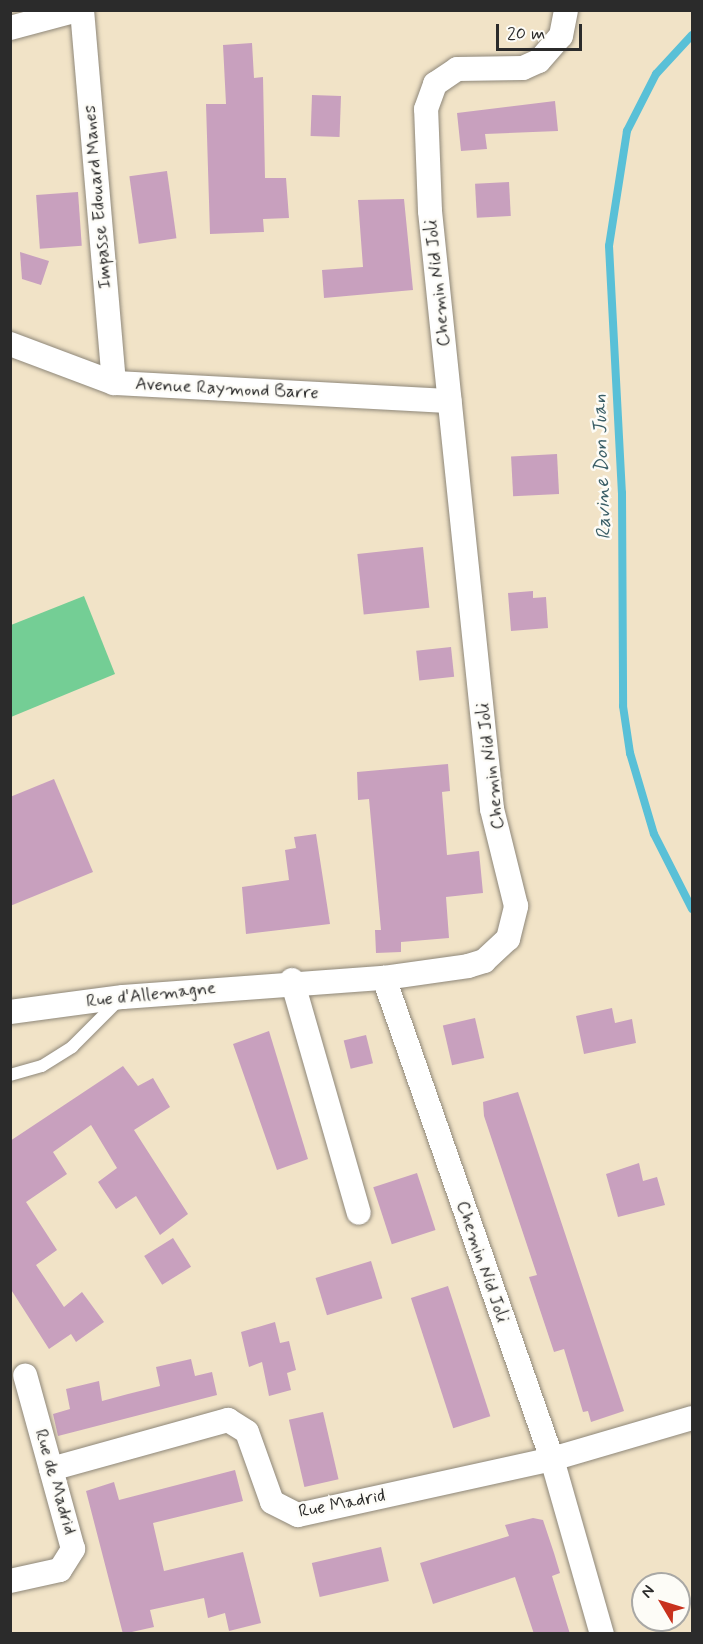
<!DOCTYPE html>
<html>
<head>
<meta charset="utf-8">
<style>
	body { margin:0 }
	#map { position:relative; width:703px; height:1644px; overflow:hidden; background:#f1e3c7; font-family:Mynerve,sans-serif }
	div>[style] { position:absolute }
	.green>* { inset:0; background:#74ce95 }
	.stream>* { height:8px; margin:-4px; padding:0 4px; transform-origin:4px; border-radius:4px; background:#59c0d7 }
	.building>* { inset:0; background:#c8a0be; transform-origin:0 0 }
	.roads { filter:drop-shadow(0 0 2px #8e8779) drop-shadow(0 0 2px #8e8779) }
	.service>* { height:12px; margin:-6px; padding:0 6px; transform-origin:6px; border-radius:6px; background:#fff }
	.minor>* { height:24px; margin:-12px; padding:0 12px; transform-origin:12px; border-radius:12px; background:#fff }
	span { translate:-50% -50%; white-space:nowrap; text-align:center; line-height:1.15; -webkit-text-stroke:5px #fdfcf7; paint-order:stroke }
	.street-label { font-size:18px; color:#2b2b2b }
	.water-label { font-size:20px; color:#3b5f67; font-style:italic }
	.frame { position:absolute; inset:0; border:12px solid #2b2b2b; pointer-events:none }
	.north { position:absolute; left:631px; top:1572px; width:60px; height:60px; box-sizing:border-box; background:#fdfcf7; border:2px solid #a9a8a5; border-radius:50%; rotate:308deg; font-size:16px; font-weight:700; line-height:24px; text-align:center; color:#2b2b2b }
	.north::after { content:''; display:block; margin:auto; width:21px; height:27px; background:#c8321e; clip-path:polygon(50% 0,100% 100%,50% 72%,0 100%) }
	.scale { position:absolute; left:496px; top:24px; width:86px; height:27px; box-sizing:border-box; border:3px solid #2b2b2b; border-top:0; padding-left:8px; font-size:18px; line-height:21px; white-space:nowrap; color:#2b2b2b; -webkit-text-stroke:4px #fdfcf7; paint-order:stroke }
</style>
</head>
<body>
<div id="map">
	<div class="green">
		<div style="clip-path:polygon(84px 596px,115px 674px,11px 717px,11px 625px)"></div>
	</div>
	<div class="stream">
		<div style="left:692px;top:35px;width:53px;rotate:132.7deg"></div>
		<div style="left:656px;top:74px;width:64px;rotate:117deg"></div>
		<div style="left:627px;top:131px;width:116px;rotate:98.9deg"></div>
		<div style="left:609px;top:246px;width:247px;rotate:87deg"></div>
		<div style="left:622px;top:493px;width:213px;rotate:89.7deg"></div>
		<div style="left:623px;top:706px;width:48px;rotate:81.5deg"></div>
		<div style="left:630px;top:753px;width:84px;rotate:73.5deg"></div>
		<div style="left:654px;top:834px;width:84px;rotate:63.1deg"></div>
	</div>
	<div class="building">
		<div style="clip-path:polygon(252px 43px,254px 78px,263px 77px,265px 178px,286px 178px,289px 218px,263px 219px,264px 232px,210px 234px,206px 104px,226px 104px,223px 45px)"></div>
		<div style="left:312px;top:95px;width:29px;height:41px;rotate:2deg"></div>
		<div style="clip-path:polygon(555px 101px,558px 131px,485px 134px,487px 149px,461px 151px,457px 113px)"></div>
		<div style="left:167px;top:171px;width:68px;height:38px;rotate:82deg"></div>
		<div style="left:509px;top:182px;width:34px;height:34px;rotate:87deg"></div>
		<div style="left:78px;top:192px;width:54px;height:42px;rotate:86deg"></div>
		<div style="clip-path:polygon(404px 199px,413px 290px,324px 298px,322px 270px,363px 267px,358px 200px)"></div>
		<div style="clip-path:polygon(20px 252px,49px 261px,41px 285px,22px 279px)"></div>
		<div style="left:557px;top:454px;width:40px;height:46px;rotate:87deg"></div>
		<div style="left:423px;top:547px;width:61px;height:66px;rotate:84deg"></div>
		<div style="clip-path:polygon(533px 591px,533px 598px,546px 597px,548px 628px,511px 631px,508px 593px)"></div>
		<div style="left:451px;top:647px;width:30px;height:35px;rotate:84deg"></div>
		<div style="clip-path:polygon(448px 764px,450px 791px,442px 792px,447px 855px,479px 851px,483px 893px,446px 897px,449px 938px,401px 942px,401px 952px,376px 953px,375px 930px,381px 930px,369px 799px,358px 800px,357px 772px)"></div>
		<div style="clip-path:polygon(54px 779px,93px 872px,10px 906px,10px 797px)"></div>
		<div style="clip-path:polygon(316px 834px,330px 924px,246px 934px,242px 887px,289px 880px,285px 850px,296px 848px,294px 837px)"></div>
		<div style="clip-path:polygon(612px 1008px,615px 1023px,632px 1019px,636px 1043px,584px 1054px,576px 1016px)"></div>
		<div style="left:475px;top:1018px;width:41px;height:33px;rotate:77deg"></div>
		<div style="clip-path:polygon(269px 1031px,308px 1159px,277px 1170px,233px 1044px)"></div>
		<div style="left:366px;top:1035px;width:29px;height:23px;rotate:76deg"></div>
		<div style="clip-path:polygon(123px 1066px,138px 1086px,153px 1078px,170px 1107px,134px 1130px,188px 1214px,160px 1235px,136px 1196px,116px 1209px,98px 1182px,117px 1168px,91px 1125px,53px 1152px,67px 1174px,26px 1202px,57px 1250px,36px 1265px,64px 1307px,82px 1292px,104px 1322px,76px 1342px,71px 1334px,49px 1349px,10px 1288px,10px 1141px)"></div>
		<div style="clip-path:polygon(518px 1092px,624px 1411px,591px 1422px,588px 1411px,583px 1412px,564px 1349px,554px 1352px,529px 1277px,537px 1275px,484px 1116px,483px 1102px)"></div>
		<div style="clip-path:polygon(639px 1163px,643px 1181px,657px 1177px,665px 1205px,618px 1217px,606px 1174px)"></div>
		<div style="left:417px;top:1173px;width:60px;height:46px;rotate:72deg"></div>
		<div style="left:173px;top:1238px;width:34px;height:34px;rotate:58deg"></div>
		<div style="left:371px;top:1261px;width:39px;height:58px;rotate:73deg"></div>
		<div style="left:448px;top:1286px;width:137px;height:39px;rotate:72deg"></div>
		<div style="clip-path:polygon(275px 1322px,280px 1343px,289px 1341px,296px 1370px,287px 1373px,291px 1390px,269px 1396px,262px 1362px,249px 1367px,241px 1332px)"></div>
		<div style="clip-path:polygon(191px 1359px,195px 1376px,212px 1372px,217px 1395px,58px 1436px,53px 1414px,70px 1409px,66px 1389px,99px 1381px,102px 1401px,128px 1394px,160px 1386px,156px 1367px)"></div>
		<div style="left:323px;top:1412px;width:69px;height:35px;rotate:77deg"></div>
		<div style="clip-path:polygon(235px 1470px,243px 1501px,153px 1523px,164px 1571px,243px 1552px,261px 1623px,229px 1631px,225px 1613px,208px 1618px,204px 1598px,150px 1610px,154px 1627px,123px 1634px,86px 1491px,114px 1482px,119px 1500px)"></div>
		<div style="clip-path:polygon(533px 1518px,543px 1520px,554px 1553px,560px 1573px,552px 1576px,570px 1634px,534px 1634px,515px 1577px,433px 1604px,420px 1563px,509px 1536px,505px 1525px)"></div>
		<div style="left:381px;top:1547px;width:35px;height:71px;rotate:77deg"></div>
	</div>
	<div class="roads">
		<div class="service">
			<div style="left:10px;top:1075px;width:33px;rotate:-16deg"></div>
			<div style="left:42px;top:1066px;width:36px;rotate:-32deg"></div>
			<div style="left:72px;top:1047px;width:65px;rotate:-45deg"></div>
		</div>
		<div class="minor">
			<div style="left:82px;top:10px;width:374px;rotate:85.1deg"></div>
			<div style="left:10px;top:28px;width:69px;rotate:-15deg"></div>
			<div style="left:10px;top:344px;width:111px;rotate:20.6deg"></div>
			<div style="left:114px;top:383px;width:336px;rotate:3.1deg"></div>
			<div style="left:384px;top:978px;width:509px;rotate:70.75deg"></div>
			<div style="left:552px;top:1459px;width:182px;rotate:74.1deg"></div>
			<div style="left:292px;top:980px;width:242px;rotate:74deg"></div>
			<div style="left:10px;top:1012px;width:114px;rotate:-7.6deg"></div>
			<div style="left:123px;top:997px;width:262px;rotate:-4.2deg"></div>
			<div style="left:384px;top:978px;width:85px;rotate:-8.1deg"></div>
			<div style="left:468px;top:966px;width:17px;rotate:-17deg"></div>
			<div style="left:484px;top:961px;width:33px;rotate:-43deg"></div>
			<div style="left:508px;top:939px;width:34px;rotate:-76deg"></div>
			<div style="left:516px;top:906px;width:100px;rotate:-103.9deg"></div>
			<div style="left:492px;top:809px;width:601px;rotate:-95.92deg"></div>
			<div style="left:430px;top:211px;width:102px;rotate:-92.2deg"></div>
			<div style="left:426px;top:109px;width:27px;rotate:-70deg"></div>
			<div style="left:435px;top:84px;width:27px;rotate:-34deg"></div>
			<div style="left:457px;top:69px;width:66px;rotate:-0.9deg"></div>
			<div style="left:523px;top:68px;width:17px;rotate:-24deg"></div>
			<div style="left:539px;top:61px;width:33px;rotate:-49deg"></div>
			<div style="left:561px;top:36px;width:26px;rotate:-79deg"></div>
			<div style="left:51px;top:1469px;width:184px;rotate:-15.5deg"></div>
			<div style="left:228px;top:1420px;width:22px;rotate:32deg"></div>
			<div style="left:247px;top:1432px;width:74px;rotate:70.3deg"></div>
			<div style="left:272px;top:1502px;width:29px;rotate:27deg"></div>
			<div style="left:298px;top:1515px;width:260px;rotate:-12.4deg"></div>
			<div style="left:552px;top:1459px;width:146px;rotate:-16.3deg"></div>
			<div style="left:10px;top:1581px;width:51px;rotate:-12.4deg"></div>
			<div style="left:60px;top:1570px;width:25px;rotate:-58deg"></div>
			<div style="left:73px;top:1549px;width:180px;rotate:-105.4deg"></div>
		</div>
	</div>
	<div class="street-label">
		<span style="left:98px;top:197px;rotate:-95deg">Impasse Edouard Manes</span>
		<span style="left:438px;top:283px;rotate:-96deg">Chemin Nid Joli</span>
		<span style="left:227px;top:389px;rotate:3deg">Avenue Raymond Barre</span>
		<span style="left:491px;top:766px;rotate:-97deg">Chemin Nid Joli</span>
		<span style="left:151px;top:995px;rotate:-6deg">Rue d'Allemagne</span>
		<span style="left:482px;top:1262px;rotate:71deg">Chemin Nid Joli</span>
		<span style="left:55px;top:1482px;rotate:74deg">Rue de Madrid</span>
		<span style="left:342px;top:1504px;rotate:-11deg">Rue Madrid</span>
	</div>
	<div class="water-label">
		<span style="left:602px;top:467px;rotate:-92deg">Ravine Don Juan</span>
	</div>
	<div class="frame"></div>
	<div class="north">N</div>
	<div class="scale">20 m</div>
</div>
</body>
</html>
